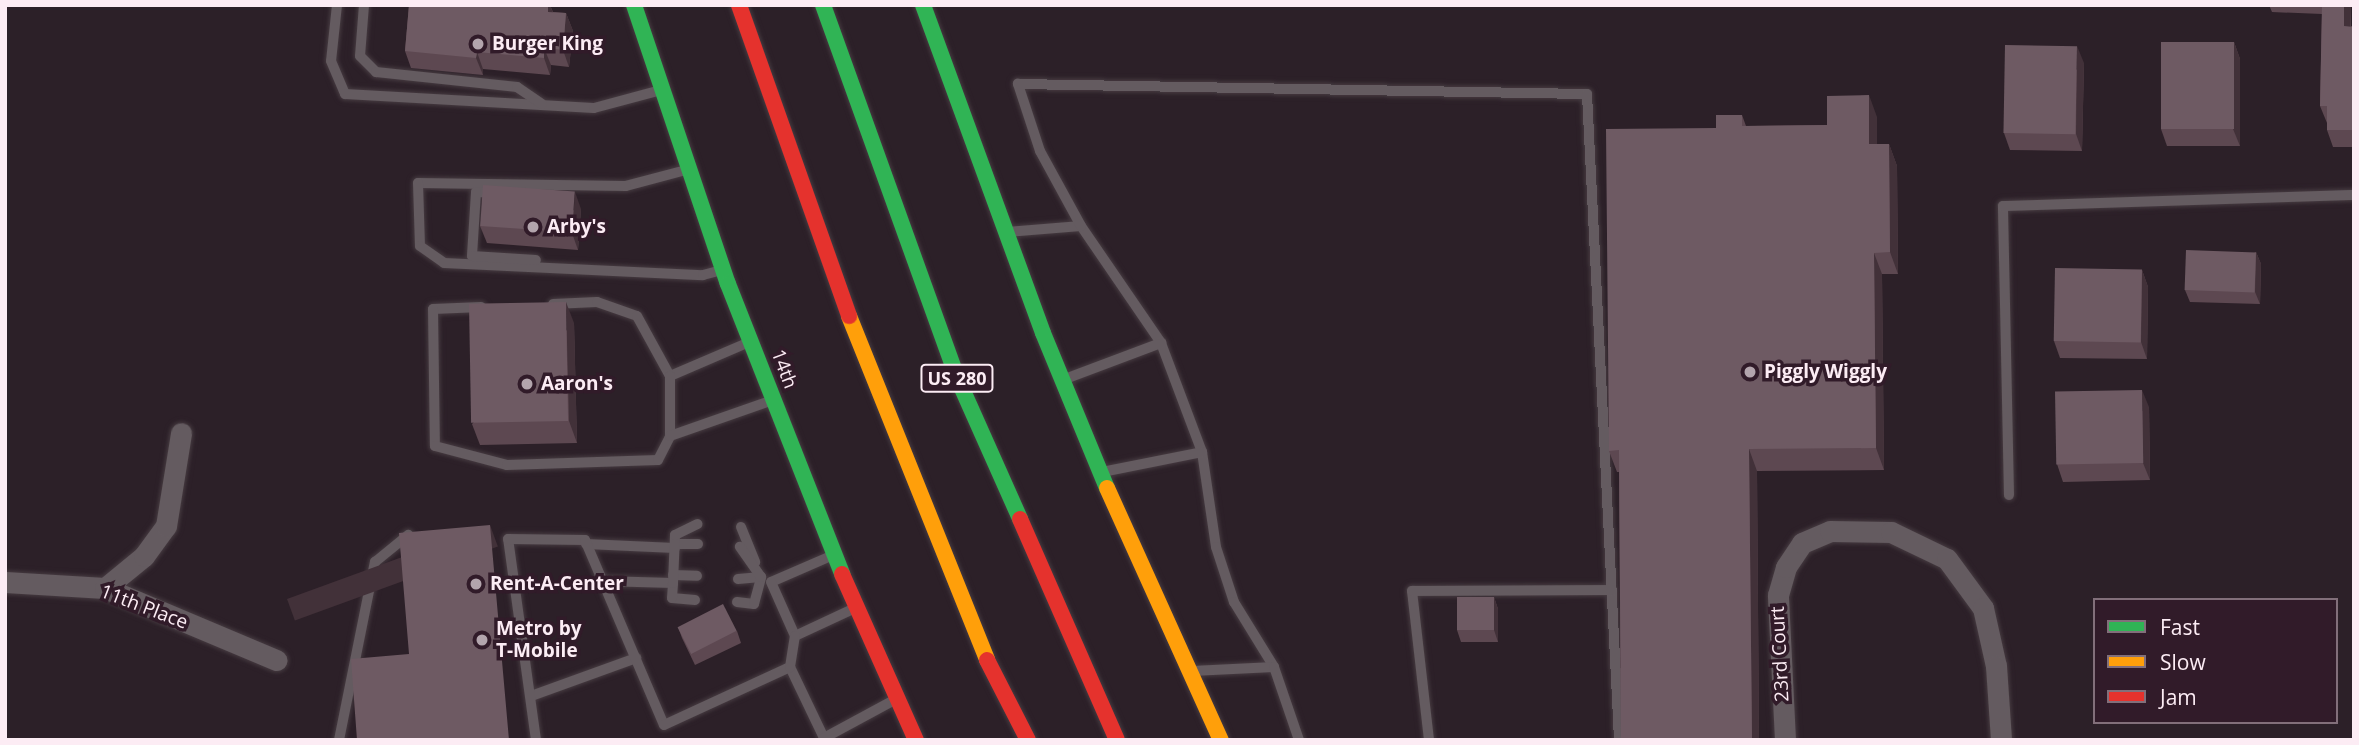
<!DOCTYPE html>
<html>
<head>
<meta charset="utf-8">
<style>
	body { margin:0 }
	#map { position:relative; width:2359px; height:745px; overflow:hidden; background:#2c2028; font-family:"Open Sans",sans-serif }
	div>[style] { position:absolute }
	.roads { filter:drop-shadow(0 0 2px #463b41) drop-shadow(0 0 2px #463b41) }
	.lane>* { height:10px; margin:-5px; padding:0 5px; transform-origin:5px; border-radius:5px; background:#645b60 }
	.street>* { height:21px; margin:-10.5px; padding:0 10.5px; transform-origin:10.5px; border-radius:10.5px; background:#645b60 }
	.fast>* { height:16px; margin:-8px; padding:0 8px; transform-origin:8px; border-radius:8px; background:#30b455 }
	.slow>* { height:16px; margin:-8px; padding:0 8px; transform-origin:8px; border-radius:8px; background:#ff9f0a }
	.jam>* { height:16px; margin:-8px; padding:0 8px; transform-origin:8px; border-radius:8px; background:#e5322d }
	.wall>* { inset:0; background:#5d4851 }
	.shaded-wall>* { inset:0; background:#423139; transform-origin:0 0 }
	.building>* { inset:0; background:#6e5a63; transform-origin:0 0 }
	.dots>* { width:19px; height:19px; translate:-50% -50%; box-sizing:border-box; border:4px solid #311b29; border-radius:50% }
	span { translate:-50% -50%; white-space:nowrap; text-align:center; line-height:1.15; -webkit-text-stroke:7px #311b29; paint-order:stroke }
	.shield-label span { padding:2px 5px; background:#311b29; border:2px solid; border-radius:5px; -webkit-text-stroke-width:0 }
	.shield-label { font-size:18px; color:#fcecf4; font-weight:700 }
	.poi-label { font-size:19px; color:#fcecf4; font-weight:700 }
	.left { translate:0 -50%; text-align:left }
	.street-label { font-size:19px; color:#fcecf4 }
	.frame { position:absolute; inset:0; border:7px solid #fcecf4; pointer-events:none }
	.legend { position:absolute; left:2093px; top:598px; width:245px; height:126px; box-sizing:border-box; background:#311b29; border:2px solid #826f7a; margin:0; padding:9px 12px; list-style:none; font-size:21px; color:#fcecf4 }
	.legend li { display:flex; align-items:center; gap:14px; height:35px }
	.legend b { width:35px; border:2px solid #826f7a }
</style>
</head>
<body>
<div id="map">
	<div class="roads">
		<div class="lane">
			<div style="left:337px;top:5px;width:56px;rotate:96.1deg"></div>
			<div style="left:331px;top:61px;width:36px;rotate:67deg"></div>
			<div style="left:345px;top:94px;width:249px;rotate:3.2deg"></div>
			<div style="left:594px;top:108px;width:69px;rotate:-15deg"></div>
			<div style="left:364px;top:5px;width:51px;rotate:94.5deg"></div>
			<div style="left:360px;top:56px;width:23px;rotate:45deg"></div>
			<div style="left:376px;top:72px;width:142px;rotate:6.1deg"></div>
			<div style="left:517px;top:87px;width:30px;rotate:34deg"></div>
			<div style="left:686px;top:170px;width:62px;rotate:165.1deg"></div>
			<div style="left:626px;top:186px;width:208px;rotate:-179.2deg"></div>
			<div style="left:418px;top:183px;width:63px;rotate:88.2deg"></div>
			<div style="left:420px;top:246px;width:29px;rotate:35deg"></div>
			<div style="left:444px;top:263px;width:259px;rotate:2.7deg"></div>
			<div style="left:703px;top:275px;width:20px;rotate:-15deg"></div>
			<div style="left:497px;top:193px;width:21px;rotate:-177deg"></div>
			<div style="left:476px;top:192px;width:64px;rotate:93.6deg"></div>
			<div style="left:472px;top:256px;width:64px;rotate:3.6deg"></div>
			<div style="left:1081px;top:226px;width:142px;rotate:55.6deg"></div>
			<div style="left:1161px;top:343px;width:116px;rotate:69.4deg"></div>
			<div style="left:1202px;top:452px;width:96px;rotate:81.6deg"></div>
			<div style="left:1216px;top:547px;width:58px;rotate:71.9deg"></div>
			<div style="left:1234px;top:602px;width:76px;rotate:58.4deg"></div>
			<div style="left:1274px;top:667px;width:82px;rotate:177.2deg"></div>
			<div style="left:1007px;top:232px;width:74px;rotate:-4.6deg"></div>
			<div style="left:1081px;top:226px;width:85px;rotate:-118.7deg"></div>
			<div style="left:1040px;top:151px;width:71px;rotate:-108.2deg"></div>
			<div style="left:1018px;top:84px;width:569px;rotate:1.01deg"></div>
			<div style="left:1587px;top:94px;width:647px;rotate:87.16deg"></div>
			<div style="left:553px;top:304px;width:44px;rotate:-2.6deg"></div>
			<div style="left:597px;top:302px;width:42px;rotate:19.3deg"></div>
			<div style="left:637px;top:316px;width:68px;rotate:61.2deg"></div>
			<div style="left:481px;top:307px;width:48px;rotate:177.6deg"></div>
			<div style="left:433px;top:309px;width:137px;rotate:89.2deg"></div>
			<div style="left:435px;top:446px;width:74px;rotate:14.8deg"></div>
			<div style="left:507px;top:465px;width:151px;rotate:-1.9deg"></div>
			<div style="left:658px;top:460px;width:27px;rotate:-63deg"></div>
			<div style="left:747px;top:343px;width:84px;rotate:156.8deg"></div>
			<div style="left:670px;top:376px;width:60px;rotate:90deg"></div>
			<div style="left:670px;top:436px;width:106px;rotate:-19.3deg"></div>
			<div style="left:1065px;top:379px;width:103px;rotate:-20.6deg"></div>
			<div style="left:1102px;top:472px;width:102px;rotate:-11.3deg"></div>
			<div style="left:2009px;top:495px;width:289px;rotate:-91.2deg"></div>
			<div style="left:2003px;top:206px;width:351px;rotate:-1.8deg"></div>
			<div style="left:741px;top:527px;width:38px;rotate:68deg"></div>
			<div style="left:586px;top:544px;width:89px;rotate:2.6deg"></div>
			<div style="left:675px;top:544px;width:23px"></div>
			<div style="left:831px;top:556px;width:65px;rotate:156.6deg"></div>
			<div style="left:771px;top:582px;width:59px;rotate:66deg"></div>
			<div style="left:795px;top:636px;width:66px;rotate:-25deg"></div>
			<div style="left:673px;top:575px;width:24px;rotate:2deg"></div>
			<div style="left:738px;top:579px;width:23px;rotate:-5deg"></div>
			<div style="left:602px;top:581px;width:71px;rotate:1.6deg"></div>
			<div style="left:695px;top:600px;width:23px;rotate:-175deg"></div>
			<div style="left:672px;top:598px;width:15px;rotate:-86deg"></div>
			<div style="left:673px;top:583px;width:48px;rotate:-87.6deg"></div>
			<div style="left:675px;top:535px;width:25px;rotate:-26deg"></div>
			<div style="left:737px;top:602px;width:17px;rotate:7deg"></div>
			<div style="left:754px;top:604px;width:28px;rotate:-75deg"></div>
			<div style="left:761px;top:577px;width:37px;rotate:-125deg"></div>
			<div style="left:790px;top:667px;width:81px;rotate:64.4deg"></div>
			<div style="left:1274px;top:667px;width:77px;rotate:71.1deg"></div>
			<div style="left:531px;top:696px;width:112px;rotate:-19.9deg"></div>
			<div style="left:824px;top:738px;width:82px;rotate:-28.4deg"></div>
			<div style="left:339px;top:740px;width:182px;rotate:-78.6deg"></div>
			<div style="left:375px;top:562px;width:43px;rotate:-39.3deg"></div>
			<div style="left:536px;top:740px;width:203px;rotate:-97.9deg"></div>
			<div style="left:508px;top:539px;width:77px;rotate:0.7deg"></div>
			<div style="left:585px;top:540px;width:201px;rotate:66.9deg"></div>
			<div style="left:664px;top:725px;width:139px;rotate:-24.7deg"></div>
			<div style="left:790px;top:667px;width:31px;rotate:-81deg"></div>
			<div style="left:1429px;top:740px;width:150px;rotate:-96.5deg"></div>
			<div style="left:1412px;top:591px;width:200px;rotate:-0.3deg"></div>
		</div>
		<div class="street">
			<div style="left:5px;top:582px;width:100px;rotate:3.4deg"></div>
			<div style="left:105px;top:588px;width:186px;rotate:22.8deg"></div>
			<div style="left:105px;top:588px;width:50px;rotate:-39.4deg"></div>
			<div style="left:144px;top:556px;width:37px;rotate:-54deg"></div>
			<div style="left:166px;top:526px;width:94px;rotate:-80.8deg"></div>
			<div style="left:1785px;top:740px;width:145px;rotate:-92.8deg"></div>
			<div style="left:1778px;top:595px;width:29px;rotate:-74deg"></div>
			<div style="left:1786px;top:567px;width:29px;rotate:-56deg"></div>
			<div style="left:1802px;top:543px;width:30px;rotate:-23deg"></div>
			<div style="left:1830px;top:531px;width:61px;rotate:0.9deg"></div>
			<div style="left:1891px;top:532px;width:62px;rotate:25.7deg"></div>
			<div style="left:1947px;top:559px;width:61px;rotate:53.7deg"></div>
			<div style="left:1983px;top:608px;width:59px;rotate:77.4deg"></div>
			<div style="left:1996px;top:666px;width:74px;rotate:86.1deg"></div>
		</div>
		<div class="fast">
			<div style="left:634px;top:5px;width:294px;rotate:71.4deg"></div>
			<div style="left:728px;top:284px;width:312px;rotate:68.5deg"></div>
			<div style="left:823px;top:5px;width:393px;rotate:70.2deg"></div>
			<div style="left:956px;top:375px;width:158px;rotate:66deg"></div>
			<div style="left:923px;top:5px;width:349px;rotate:69.9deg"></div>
			<div style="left:1043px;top:333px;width:168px;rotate:67.6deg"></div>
		</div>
		<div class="slow">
			<div style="left:849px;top:316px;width:371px;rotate:68.1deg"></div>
			<div style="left:1107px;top:488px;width:277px;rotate:65.7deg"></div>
		</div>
		<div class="jam">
			<div style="left:739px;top:5px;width:330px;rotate:70.5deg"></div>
			<div style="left:1020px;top:519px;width:241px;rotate:66.3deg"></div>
			<div style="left:842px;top:574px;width:182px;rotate:66deg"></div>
			<div style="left:987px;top:660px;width:90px;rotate:62.9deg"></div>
		</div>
	</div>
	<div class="wall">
		<div style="clip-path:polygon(409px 5px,550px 5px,553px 12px,566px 13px,573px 31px,569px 67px,551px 65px,550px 75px,483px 69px,483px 75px,411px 68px,405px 51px)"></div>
		<div style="clip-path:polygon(2269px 5px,2351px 5px,2351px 26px,2354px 27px,2354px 147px,2333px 147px,2327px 130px,2327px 123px,2320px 106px,2322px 14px,2272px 12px)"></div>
		<div style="clip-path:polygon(2234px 42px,2240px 59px,2240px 146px,2167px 146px,2161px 129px)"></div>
		<div style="clip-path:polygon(2084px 63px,2082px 151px,2010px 150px,2004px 133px)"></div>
		<div style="clip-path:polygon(1742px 115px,1746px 126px,1827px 125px,1877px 117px,1877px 144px,1889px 144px,1897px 166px,1898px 274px,1882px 274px,1884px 470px,1757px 471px,1759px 740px,1621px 740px,1619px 472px,1617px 472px,1609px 451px,1716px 128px)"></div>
		<div style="clip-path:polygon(581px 209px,578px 250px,487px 243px,480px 226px)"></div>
		<div style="clip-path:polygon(2256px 252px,2261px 264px,2260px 304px,2190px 302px,2185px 290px)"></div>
		<div style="clip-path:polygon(2142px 270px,2148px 287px,2147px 359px,2060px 358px,2054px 341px)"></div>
		<div style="clip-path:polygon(574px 323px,577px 443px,480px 445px,472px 424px)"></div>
		<div style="clip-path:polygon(2149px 407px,2150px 480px,2063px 482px,2057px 464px)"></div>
		<div style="clip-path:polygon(1494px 597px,1498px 609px,1498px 642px,1461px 642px,1457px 630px)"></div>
		<div style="clip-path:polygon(678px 627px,737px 631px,741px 643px,695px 665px,682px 638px)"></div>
	</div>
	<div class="shaded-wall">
		<div style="clip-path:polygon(548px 5px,550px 5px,555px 18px,548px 12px)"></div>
		<div style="clip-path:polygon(2344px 5px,2351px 5px,2350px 44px,2344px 26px)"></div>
		<div style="clip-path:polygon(566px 13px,573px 31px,569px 67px,563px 50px)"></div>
		<div style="clip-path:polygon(2234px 42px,2240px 59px,2240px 146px,2233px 129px)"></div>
		<div style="clip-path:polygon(2077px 46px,2084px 63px,2082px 151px,2076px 134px)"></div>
		<div style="clip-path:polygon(544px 48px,551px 65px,550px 75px,544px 58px)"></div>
		<div style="clip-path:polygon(477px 52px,483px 69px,483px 75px,476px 58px)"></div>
		<div style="clip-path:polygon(1869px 95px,1877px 117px,1877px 166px,1869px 144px)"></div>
		<div style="clip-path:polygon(1889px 144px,1897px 166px,1898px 274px,1890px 252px)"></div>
		<div style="clip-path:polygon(575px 192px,581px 209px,578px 250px,572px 233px)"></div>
		<div style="clip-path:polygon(2256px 252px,2261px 264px,2260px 304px,2255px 292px)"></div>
		<div style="clip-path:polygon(1874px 253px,1882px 274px,1884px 470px,1876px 448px)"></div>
		<div style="clip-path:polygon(2142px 270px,2148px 287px,2147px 359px,2141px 342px)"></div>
		<div style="clip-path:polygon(566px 302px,574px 323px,577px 443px,569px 421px)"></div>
		<div style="clip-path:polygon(2142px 390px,2149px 407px,2150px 480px,2143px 463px)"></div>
		<div style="clip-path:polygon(1749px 449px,1757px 471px,1759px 740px,1752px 740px)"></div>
		<div style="left:490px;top:525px;width:23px;height:216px;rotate:70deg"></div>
		<div style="clip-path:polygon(1494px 597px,1498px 609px,1498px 642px,1494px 630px)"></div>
	</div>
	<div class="building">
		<div style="clip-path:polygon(409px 5px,548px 5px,548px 12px,566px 13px,563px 50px,544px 48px,544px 58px,477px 52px,476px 58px,405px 51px)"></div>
		<div style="clip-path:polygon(2322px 5px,2344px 5px,2344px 26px,2354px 27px,2354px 130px,2327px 130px,2327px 106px,2320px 106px)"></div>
		<div style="left:2161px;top:42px;width:73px;height:87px"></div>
		<div style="left:2005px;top:45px;width:72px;height:88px;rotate:1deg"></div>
		<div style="clip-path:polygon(1869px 95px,1869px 144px,1889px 144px,1890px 252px,1874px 253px,1876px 448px,1749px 449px,1752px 740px,1621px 740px,1619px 450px,1609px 451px,1606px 129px,1716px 128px,1716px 115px,1742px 115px,1742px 126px,1827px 125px,1827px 96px)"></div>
		<div style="left:483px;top:185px;width:92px;height:41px;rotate:4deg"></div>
		<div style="left:2186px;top:250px;width:70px;height:40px;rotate:2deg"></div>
		<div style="left:2055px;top:268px;width:87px;height:73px;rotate:1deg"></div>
		<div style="left:566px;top:302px;width:119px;height:97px;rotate:89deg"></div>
		<div style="left:2142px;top:390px;width:73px;height:87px;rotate:89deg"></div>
		<div style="clip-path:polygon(490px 525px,509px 740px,357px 740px,351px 659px,409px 654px,399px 533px)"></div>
		<div style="left:1457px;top:597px;width:37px;height:33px"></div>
		<div style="left:723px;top:604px;width:30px;height:51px;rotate:63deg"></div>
	</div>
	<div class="dots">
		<div style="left:478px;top:44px;background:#b3a5ad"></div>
		<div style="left:533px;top:227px;background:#b3a5ad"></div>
		<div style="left:1750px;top:372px;background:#b3a5ad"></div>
		<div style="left:527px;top:384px;background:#b3a5ad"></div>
		<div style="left:476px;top:584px;background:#b3a5ad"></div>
		<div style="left:482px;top:640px;background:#b3a5ad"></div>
	</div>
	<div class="shield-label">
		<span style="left:957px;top:378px">US 280</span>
	</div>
	<div class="poi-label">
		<span class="left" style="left:492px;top:44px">Burger King</span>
		<span class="left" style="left:547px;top:227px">Arby's</span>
		<span class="left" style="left:1764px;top:372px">Piggly Wiggly</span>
		<span class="left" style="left:541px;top:384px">Aaron's</span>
		<span class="left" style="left:490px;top:584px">Rent-A-Center</span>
		<span class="left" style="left:496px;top:640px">Metro by<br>T-Mobile</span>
	</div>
	<div class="street-label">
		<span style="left:784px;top:369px;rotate:69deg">14th</span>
		<span style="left:144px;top:607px;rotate:21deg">11th Place</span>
		<span style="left:1780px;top:654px;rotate:-93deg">23rd Court</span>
	</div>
	<div class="frame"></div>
	<ul class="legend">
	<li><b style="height:9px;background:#30b455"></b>Fast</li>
	<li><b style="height:9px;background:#ff9f0a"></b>Slow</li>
	<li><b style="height:9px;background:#e5322d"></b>Jam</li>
	</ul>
</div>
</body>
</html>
